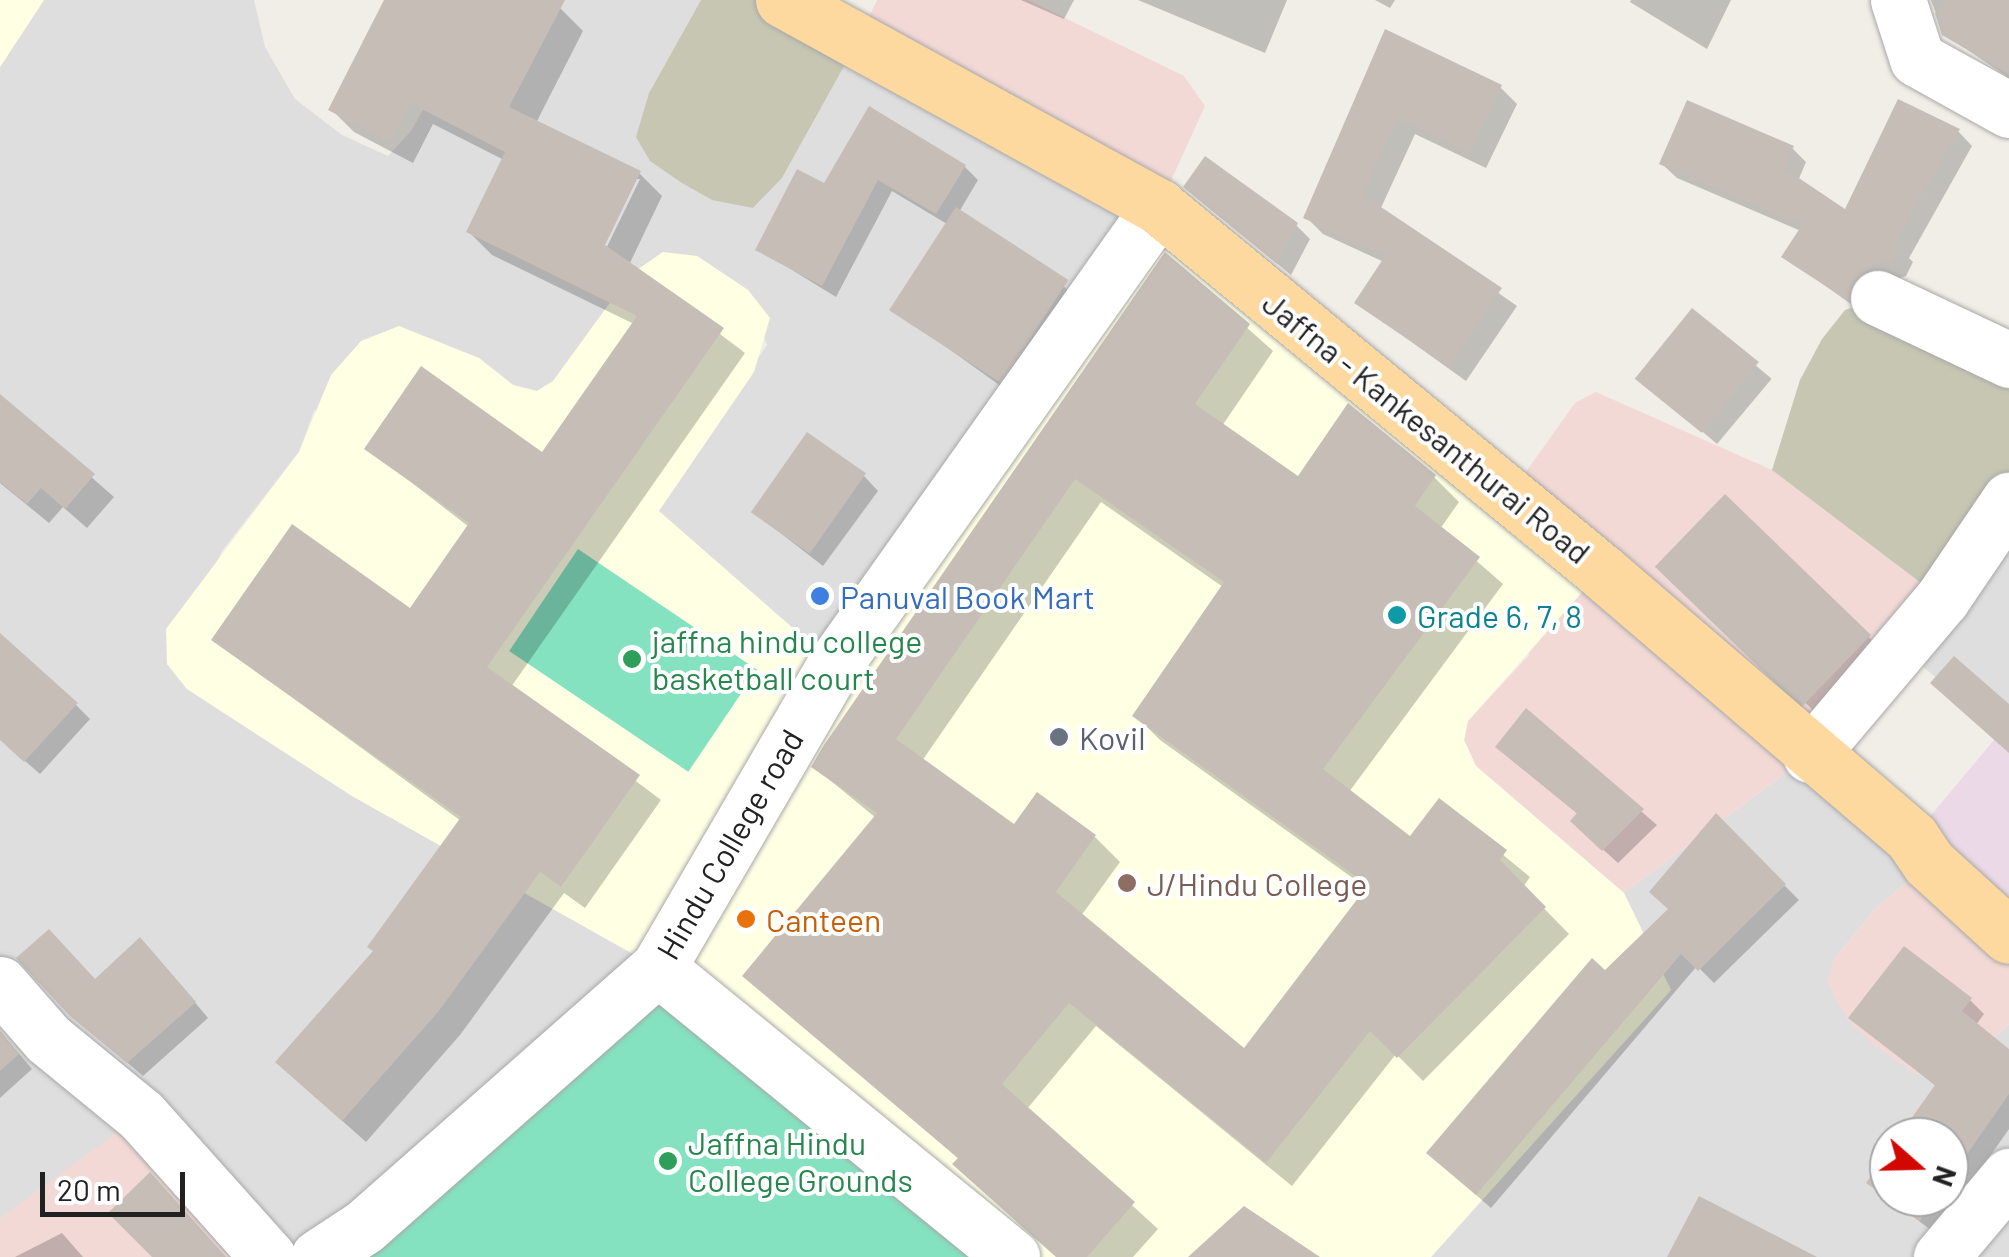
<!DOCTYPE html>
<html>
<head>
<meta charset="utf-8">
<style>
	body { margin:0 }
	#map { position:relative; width:2009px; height:1257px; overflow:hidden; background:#f1eee7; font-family:Barlow,sans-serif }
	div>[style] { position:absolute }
	.residential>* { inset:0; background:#dfdede }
	.commercial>* { inset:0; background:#f2d9d6 }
	.industrial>* { inset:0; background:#ebd9e7 }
	.education>* { inset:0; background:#feffe3 }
	.construction>* { inset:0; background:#c6c6b2 }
	.pitch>* { inset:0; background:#84e2c1; transform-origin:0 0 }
	.shadow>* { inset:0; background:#0003; transform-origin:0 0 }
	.building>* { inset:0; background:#c6beb6; transform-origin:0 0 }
	.roads { filter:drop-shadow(0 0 2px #a8a8a8) drop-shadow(0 0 2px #a8a8a8) }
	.street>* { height:55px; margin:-27.5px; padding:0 27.5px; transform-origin:27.5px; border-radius:27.5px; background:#fff }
	.primary>* { height:55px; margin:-27.5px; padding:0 27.5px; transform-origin:27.5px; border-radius:27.5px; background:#fed99f }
	.dots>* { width:28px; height:28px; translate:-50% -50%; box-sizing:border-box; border:5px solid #fff; border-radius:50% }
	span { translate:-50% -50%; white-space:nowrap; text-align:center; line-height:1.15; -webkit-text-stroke:8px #fff; paint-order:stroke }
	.street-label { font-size:32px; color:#212121 }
	.shop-label { font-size:32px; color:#366cbe }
	.left { translate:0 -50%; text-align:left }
	.culture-label { font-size:32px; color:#0d838f }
	.leisure-label { font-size:32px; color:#27864d }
	.worship-label { font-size:32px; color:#5b616d }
	.education-label { font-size:32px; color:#785e54 }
	.food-label { font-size:32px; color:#c56008 }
	.north { position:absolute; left:1869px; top:1117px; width:100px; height:100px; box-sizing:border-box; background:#fff; border:2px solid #a6a6a6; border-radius:50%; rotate:110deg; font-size:28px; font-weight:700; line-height:40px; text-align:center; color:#212121 }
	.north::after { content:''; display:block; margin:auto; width:35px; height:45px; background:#d20800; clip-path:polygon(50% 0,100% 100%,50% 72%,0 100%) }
	.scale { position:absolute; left:40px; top:1172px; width:145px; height:45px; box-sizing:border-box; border:5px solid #212121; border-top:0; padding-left:12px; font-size:30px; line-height:35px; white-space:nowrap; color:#212121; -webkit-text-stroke:8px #fff; paint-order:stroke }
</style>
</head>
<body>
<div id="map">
	<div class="residential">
		<div style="clip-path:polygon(44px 0,254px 0,265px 47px,295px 99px,342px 135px,388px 156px,411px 131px,486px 0,701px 0,649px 93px,753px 208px,782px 178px,857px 43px,1159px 207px,834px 665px,658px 511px,767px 345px,748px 290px,697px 256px,631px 274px,553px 381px,537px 391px,513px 385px,479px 358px,314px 411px,299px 452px,222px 551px,167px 664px,187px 689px,352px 796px,658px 968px,318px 1257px,13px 1210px,0 1218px,0 67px)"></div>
		<div style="clip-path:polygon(2009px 500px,2009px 722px,2000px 730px,1901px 649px)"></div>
		<div style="clip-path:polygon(evenodd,1810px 755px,1929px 863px,1874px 910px,1834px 959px,1848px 1020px,1914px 1073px,1952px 1079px,2009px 1024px,2009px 1257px,1431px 1257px,1671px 990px,1624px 893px,1810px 755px,1889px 1137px,1949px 1137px,1949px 1197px,1889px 1197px,1889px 1137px)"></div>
	</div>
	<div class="commercial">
		<div style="clip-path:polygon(877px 0,1028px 0,1184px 76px,1205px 106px,1159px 207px,857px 43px)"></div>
		<div style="clip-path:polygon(1596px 392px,1772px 470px,1942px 599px,1810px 755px,1624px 893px,1476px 766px,1464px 740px,1468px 721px,1529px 655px,1510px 494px,1575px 403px)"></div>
		<div style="clip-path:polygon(1929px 863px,2009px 936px,2009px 1024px,1952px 1079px,1914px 1073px,1874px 1045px,1848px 1020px,1827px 982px,1834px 959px,1874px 910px)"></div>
		<div style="clip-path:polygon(141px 1115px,268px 1257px,0 1257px,0 1218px)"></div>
	</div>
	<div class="industrial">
		<div style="clip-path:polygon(2009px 722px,2009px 936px,1912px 838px)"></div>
	</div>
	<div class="education">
		<div style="clip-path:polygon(0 0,44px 0,0 67px)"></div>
		<div style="clip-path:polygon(1159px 207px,1601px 571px,1468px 721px,1464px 740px,1476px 766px,1624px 893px,1671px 990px,1431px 1257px,1012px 1257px,658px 968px,352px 796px,187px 689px,167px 664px,166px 629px,299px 452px,331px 375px,361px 341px,399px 326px,479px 358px,513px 385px,537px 391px,553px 381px,631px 274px,663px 252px,697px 256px,748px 290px,770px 318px,754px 372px,659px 511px,834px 664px)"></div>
	</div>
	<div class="construction">
		<div style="clip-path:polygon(701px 0,783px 0,857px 43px,782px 178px,753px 208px,712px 200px,682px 183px,650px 161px,636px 137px,649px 93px)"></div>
		<div style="clip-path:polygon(1860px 305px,2009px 363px,2009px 500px,1942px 599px,1772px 470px,1800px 380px,1822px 339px,1845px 310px)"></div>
	</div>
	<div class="pitch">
		<div style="left:578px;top:549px;width:216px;height:123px;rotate:34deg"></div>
		<div style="clip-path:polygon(658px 968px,1012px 1257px,318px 1257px)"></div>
	</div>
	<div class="shadow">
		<div style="clip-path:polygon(evenodd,386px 0,546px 0,560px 8px,583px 31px,536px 123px,639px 173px,662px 196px,629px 265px,745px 353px,511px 687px,661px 800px,585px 908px,564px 893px,460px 1035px,366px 1142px,302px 1085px,376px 952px,461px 821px,214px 640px,411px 612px,469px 527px,367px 448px,543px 455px,634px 324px,492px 255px,469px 232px,504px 160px,433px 124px,413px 163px,354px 132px,331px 109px,386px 0,634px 179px,640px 179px,602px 257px,597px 255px,634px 179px)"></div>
		<div style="clip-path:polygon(1021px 0,1074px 0,1064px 19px)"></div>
		<div style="clip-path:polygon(1138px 0,1287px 0,1265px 53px)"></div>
		<div style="clip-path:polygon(1375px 0,1395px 0,1390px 8px)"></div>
		<div style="clip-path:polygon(1731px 0,1707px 49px,1630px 2px,1631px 0)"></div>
		<div style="clip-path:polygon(1931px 0,2009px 0,2009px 78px,1944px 34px)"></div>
		<div style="clip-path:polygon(1387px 32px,1500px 87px,1517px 104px,1486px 168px,1415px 134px,1380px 210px,1517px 306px,1466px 381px,1357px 303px,1384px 262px,1323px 234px,1306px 217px)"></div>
		<div style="clip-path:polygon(870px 109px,965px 167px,978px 180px,959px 212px,1088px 304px,1020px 400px,892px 308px,947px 224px,892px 191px,836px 297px,758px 249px,825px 187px)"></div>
		<div style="clip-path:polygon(1958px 131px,1972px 146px,1909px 258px,1913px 262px,1906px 276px,1874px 287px,1862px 312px,1785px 257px,1801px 231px,1677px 178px,1662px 164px,1792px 148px,1806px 162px,1798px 181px,1846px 212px)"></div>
		<div style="clip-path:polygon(1201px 201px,1296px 225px,1310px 239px,1291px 275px)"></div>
		<div style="clip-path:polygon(evenodd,1166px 256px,1273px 351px,1222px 426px,1299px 479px,1434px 477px,1459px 502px,1440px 529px,1503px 584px,1349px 792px,1410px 840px,1439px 802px,1530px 877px,1523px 887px,1569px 934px,1423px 1081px,1396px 1054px,1292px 1186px,1096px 1026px,1027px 1109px,1158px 1229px,1133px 1257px,1057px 1257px,960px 1160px,746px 976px,876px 818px,814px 767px,1166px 256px,1101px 502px,1223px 587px,1135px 715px,1160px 740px,1368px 889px,1244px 1052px,1081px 916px,1120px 862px,1095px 837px,1014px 828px,922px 761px,1101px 502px)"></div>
		<div style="left:1692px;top:312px;width:104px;height:85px;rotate:40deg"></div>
		<div style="clip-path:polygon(0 397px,114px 497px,87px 528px,63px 507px,49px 523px,0 483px)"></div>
		<div style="clip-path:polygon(864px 476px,878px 491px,823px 566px,756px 514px)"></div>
		<div style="clip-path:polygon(1725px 497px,1883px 651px,1824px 720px,1672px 581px)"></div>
		<div style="clip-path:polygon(0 669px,76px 705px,90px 719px,40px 774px,0 739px)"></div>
		<div style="clip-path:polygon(1527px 712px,1657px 825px,1618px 863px,1588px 836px,1579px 815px,1513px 761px)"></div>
		<div style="clip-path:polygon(1716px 817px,1799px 900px,1714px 983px,1697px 966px,1491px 1208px,1444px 1167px,1605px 973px,1671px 910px)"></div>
		<div style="clip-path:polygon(154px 954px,208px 1018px,143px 1076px,72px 1015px,95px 982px)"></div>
		<div style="clip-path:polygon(1970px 1000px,1984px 1014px,1976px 1025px,2009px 1053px,2009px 1129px,1936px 1234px,1869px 1183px,1889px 1155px,1889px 1197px,1949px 1197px,1949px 1137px,1902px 1137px,1937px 1087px,1852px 1018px)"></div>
		<div style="clip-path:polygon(0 1031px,32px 1069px,0 1098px)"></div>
		<div style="clip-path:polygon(62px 1233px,83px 1257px,15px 1257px)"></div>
	</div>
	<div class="building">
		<div style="clip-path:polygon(384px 0,565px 0,509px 107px,641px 171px,605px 245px,724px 328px,487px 667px,640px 775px,561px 887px,540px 872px,438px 1012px,342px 1121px,275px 1062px,373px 951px,367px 947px,461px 817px,211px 640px,292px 524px,410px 608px,469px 523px,364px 449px,421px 366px,542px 452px,637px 316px,466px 232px,505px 152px,410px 103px,390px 142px,328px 110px)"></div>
		<div style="clip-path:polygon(1947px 0,2009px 0,2009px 74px,1942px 35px,1935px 13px)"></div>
		<div style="clip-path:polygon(1385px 29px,1502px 85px,1469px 153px,1398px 119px,1363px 195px,1502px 288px,1449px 367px,1354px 303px,1385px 256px,1303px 218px)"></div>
		<div style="clip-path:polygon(1898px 99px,1960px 129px,1895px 242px,1901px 246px,1891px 263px,1884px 260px,1860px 273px,1847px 300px,1781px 257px,1802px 225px,1659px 164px,1687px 100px,1794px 146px,1784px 168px,1845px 209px)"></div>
		<div style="clip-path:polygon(869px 106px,966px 165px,936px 214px,878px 180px,822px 286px,755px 250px,797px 169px,824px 183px)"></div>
		<div style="clip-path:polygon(1205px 156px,1298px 223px,1276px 263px,1183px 187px)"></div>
		<div style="left:956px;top:207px;width:134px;height:123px;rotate:33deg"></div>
		<div style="clip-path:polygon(evenodd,1165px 252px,1250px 324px,1195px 404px,1298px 476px,1348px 403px,1436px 475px,1415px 506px,1480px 557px,1323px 769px,1410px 836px,1439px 798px,1507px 850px,1500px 860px,1546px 907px,1397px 1058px,1370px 1031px,1266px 1163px,1069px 1003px,1002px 1084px,1135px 1202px,1087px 1257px,1056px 1257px,952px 1164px,958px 1158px,742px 976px,877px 813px,811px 767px,824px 745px,1165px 252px,1075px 479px,1224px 582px,1132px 716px,1368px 885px,1244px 1048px,1056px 892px,1096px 835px,1037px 792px,1014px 824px,896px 739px,1075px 479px)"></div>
		<div style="left:1692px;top:308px;width:86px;height:91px;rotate:39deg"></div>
		<div style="clip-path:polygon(0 394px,95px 474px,65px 509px,41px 488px,27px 504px,0 482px)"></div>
		<div style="left:807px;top:432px;width:72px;height:98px;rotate:35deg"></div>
		<div style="left:1725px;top:494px;width:203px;height:101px;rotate:44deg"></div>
		<div style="clip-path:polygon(0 633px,78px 703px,24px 762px,0 740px)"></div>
		<div style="clip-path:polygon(1954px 656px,2009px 704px,2009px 753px,1930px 683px)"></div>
		<div style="clip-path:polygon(1526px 708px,1644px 809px,1602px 851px,1570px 821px,1577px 813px,1495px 747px)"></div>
		<div style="clip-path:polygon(1716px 813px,1786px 884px,1698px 971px,1681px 954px,1476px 1195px,1426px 1153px,1592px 958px,1605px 970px,1668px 909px,1649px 892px)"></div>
		<div style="clip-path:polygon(49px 929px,95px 979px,140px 937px,196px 1002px,127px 1063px,70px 1016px,16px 958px)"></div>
		<div style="clip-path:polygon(1904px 946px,1972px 998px,1962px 1011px,2009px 1049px,2009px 1094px,1949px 1180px,1949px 1137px,1898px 1137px,1935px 1085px,1848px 1018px)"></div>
		<div style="clip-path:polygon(0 1032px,19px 1054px,0 1071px)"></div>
		<div style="clip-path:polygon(1889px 1150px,1889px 1197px,1937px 1197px,1920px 1221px,1866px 1183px)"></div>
		<div style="clip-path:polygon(150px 1172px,226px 1257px,152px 1257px,108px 1213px)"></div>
		<div style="clip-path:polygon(1699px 1196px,1817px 1257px,1667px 1257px)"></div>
		<div style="clip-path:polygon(1244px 1206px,1320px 1257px,1188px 1257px)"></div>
	</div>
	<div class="roads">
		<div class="street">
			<div style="left:1898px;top:0;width:62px;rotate:72.1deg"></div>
			<div style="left:1917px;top:59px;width:105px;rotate:29deg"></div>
			<div style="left:1878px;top:298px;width:145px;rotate:25.3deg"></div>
			<div style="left:1810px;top:755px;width:204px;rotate:-49.8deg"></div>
			<div style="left:1942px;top:599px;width:120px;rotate:-55.9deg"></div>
			<div style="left:658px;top:968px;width:457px;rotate:39.2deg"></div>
			<div style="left:0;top:984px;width:73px;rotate:48.9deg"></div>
			<div style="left:48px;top:1039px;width:120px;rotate:39.3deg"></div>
			<div style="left:141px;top:1115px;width:191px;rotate:48.2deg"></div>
			<div style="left:318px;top:1257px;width:56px;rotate:-33.4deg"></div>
			<div style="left:365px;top:1226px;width:390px;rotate:-41.4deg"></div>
			<div style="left:658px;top:968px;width:350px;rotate:-59.8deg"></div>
			<div style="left:834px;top:665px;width:562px;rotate:-54.64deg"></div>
			<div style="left:1941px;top:1257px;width:106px;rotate:-50deg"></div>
		</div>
		<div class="primary">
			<div style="left:783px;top:0;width:429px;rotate:28.8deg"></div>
			<div style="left:1159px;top:207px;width:573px;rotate:39.47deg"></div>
			<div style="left:1601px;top:571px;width:410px;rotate:40.6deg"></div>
			<div style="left:1912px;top:838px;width:30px;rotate:56deg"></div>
			<div style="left:1929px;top:863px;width:108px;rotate:42.4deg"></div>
		</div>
	</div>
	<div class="dots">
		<div style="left:820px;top:596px;background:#3f7fe0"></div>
		<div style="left:1397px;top:615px;background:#0f9aa8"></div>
		<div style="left:632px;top:659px;background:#2e9e5b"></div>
		<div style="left:1059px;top:737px;background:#6b7280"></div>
		<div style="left:1127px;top:883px;background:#8d6e63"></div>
		<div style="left:746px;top:919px;background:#e8710a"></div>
		<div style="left:668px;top:1161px;background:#2e9e5b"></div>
	</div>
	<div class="street-label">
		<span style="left:1427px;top:427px;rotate:39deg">Jaffna - Kankesanthurai Road</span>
		<span style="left:729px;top:844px;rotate:-60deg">Hindu College road</span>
	</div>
	<div class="shop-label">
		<span class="left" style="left:840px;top:596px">Panuval Book Mart</span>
	</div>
	<div class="culture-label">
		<span class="left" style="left:1417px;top:615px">Grade 6, 7, 8</span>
	</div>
	<div class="leisure-label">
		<span class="left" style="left:652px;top:659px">jaffna hindu college<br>basketball court</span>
		<span class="left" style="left:688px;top:1161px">Jaffna Hindu<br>College Grounds</span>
	</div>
	<div class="worship-label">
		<span class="left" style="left:1079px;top:737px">Kovil</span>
	</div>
	<div class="education-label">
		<span class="left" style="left:1147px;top:883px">J/Hindu College</span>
	</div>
	<div class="food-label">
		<span class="left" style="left:766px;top:919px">Canteen</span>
	</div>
	<div class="north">N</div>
	<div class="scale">20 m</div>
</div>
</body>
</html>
